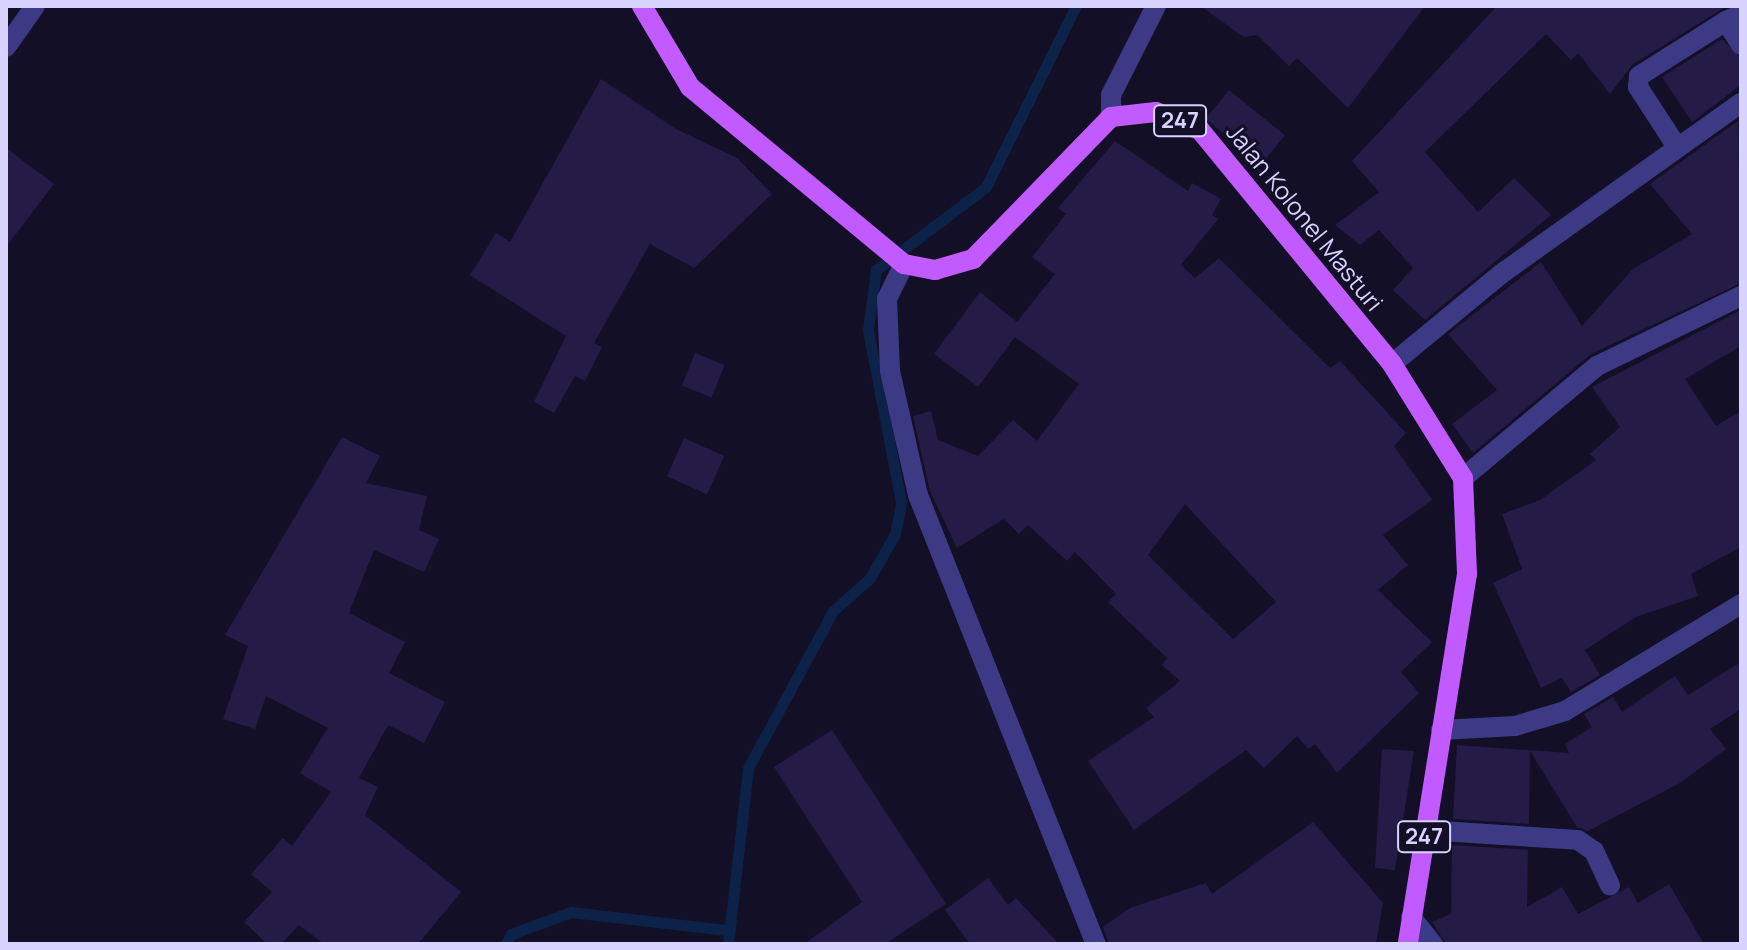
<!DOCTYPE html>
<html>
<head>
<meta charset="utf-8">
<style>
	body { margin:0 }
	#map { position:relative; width:1747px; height:950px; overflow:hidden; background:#130f26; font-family:Manrope,sans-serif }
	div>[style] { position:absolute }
	.stream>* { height:11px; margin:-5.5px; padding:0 5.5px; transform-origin:5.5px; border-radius:5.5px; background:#0c2248 }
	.building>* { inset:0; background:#241b47; transform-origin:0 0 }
	.street>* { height:20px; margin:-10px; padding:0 10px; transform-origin:10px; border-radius:10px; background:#3d3a85 }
	.primary>* { height:20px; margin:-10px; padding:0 10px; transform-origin:10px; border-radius:10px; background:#c25bff }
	span { translate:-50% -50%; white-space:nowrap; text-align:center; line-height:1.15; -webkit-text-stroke:6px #130f26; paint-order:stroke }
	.shield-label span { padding:2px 6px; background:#130f26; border:2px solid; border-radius:6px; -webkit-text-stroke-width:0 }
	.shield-label { font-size:22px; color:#d9d4ff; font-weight:700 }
	.street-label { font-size:24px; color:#d9d4ff }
	.frame { position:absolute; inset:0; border:8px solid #d9d4ff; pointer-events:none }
</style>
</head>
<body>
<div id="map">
	<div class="stream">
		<div style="left:506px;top:944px;width:11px;rotate:-63deg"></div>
		<div style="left:511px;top:934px;width:64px;rotate:-20.1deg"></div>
		<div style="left:571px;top:912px;width:156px;rotate:6.6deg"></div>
		<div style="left:728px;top:944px;width:177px;rotate:-83.5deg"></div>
		<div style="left:748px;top:768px;width:179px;rotate:-61.6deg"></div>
		<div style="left:833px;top:611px;width:50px;rotate:-41.7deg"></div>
		<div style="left:870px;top:578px;width:51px;rotate:-60.4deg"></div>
		<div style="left:895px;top:534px;width:33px;rotate:-79deg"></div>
		<div style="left:901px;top:502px;width:175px;rotate:-100.9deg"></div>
		<div style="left:868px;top:330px;width:61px;rotate:-82.4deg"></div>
		<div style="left:876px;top:270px;width:138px;rotate:-37deg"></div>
		<div style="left:986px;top:187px;width:202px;rotate:-63.6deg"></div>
	</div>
	<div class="building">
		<div style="clip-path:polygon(1200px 6px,1425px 6px,1348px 108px,1297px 58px,1289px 66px,1257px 35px,1244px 37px)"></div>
		<div style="clip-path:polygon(1497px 6px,1727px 6px,1632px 65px,1610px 94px,1578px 53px,1571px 60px,1546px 34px,1425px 152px,1478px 212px,1514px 178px,1551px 215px,1425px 320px,1393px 290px,1413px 268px,1379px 230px,1360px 245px,1335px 225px,1379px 192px,1352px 161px)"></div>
		<div style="clip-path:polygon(1722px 39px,1741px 58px,1741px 85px,1692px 122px,1662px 77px)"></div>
		<div style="clip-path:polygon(601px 79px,676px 129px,737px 158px,772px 194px,694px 268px,650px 244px,594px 343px,602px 347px,585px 381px,575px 376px,554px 413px,534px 402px,566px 336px,470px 275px,496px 233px,510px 242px)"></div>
		<div style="left:1229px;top:90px;width:72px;height:37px;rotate:39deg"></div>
		<div style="clip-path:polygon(1738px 121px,1741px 283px,1591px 354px,1473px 453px,1452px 424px,1497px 390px,1448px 334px,1541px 262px,1582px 326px,1633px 269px,1692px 234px,1650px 184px)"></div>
		<div style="clip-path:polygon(evenodd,1115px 141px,1188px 191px,1192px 183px,1221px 199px,1212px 215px,1218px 219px,1181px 265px,1195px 278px,1219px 258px,1330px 368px,1340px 361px,1406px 433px,1394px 446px,1432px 500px,1383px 535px,1408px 565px,1378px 590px,1432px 642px,1401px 672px,1419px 693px,1337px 773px,1315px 744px,1308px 749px,1297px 736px,1264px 768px,1246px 750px,1134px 830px,1088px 761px,1154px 717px,1146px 708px,1180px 681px,1162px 665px,1167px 658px,1108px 602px,1116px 594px,1075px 552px,1067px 561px,1028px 525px,1019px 534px,1004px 519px,957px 548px,930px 491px,913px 416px,931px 411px,938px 440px,978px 456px,1013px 420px,1037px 441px,1079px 384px,1015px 337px,978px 387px,934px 354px,980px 292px,1017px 322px,1055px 274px,1032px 257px,1066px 214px,1058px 208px,1115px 141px,1185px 504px,1276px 602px,1233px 639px,1148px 555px,1185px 504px)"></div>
		<div style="clip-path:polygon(6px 148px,54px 184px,6px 247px)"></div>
		<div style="clip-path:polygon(1741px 310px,1741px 346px,1685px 379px,1716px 426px,1741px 411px,1741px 547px,1691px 574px,1698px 596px,1636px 617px,1585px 650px,1600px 675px,1571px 692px,1562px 678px,1541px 688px,1493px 583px,1522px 569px,1502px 514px,1540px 500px,1596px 460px,1590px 454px,1620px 427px,1592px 387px)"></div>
		<div style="left:695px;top:353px;width:32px;height:35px;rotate:22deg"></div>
		<div style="clip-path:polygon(342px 437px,380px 456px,366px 483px,427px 496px,419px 530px,439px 539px,424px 572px,374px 550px,349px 613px,405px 642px,389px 673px,445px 702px,424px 743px,388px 725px,359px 778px,378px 787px,365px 815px,461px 892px,418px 944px,324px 944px,299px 925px,281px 944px,267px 944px,244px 922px,272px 892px,251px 874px,283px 838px,292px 846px,331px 792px,300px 773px,328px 728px,266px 696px,255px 729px,223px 719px,248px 646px,225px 635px)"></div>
		<div style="left:684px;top:438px;width:44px;height:42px;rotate:24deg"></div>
		<div style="clip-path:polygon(1741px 662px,1741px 709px,1710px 729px,1726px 749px,1680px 783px,1588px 831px,1577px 827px,1530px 751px,1529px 824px,1453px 819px,1457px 745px,1569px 753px,1565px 744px,1592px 727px,1584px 714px,1613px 697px,1622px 712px,1675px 676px,1688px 695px)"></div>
		<div style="clip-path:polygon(832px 730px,946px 904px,885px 944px,804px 944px,862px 902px,774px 767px)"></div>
		<div style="clip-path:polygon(1382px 749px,1414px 751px,1395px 870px,1375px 868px)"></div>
		<div style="clip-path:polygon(1313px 822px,1383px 903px,1376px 944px,1109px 944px,1103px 927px,1130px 908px,1206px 883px,1212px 894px)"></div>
		<div style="clip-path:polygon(1452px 845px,1528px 850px,1527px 907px,1562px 887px,1578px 914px,1629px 887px,1638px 903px,1669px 884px,1704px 944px,1446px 944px,1432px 922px,1451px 914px)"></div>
		<div style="clip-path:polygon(988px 878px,1008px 905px,1016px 898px,1059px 944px,970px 944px,945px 910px)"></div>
	</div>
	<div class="street">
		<div style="left:1741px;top:14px;width:17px;rotate:155deg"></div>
		<div style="left:1726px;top:21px;width:28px;rotate:58deg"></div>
		<div style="left:6px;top:47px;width:50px;rotate:-54.7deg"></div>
		<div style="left:1111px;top:117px;width:22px;rotate:-90deg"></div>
		<div style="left:1111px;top:95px;width:100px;rotate:-63.2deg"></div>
		<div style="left:1677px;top:147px;width:72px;rotate:-123deg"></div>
		<div style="left:1638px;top:87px;width:11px;rotate:-85deg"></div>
		<div style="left:1639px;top:76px;width:103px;rotate:-32.3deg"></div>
		<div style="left:904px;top:264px;width:39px;rotate:116deg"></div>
		<div style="left:887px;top:299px;width:72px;rotate:87.6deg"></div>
		<div style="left:890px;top:371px;width:127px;rotate:77.3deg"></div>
		<div style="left:918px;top:495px;width:483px;rotate:68.4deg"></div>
		<div style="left:1392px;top:364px;width:141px;rotate:-39.5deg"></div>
		<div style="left:1501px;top:274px;width:295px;rotate:-35.5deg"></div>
		<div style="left:1463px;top:478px;width:175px;rotate:-39.9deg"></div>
		<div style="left:1597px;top:366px;width:160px;rotate:-25.9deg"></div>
		<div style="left:1441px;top:730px;width:74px;rotate:-3.1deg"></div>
		<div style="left:1515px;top:726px;width:52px;rotate:-16.7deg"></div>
		<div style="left:1565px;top:711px;width:206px;rotate:-31.3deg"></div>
		<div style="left:1425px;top:830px;width:153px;rotate:3.7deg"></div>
		<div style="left:1578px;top:840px;width:19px;rotate:35deg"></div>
		<div style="left:1594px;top:851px;width:38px;rotate:65deg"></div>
		<div style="left:1411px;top:917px;width:35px;rotate:51deg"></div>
	</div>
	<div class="primary">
		<div style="left:642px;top:6px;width:94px;rotate:59.3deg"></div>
		<div style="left:690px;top:87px;width:278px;rotate:39.6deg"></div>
		<div style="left:904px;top:264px;width:32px;rotate:11deg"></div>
		<div style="left:935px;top:270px;width:40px;rotate:-16deg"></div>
		<div style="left:973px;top:259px;width:198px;rotate:-45.8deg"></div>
		<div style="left:1111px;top:117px;width:45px;rotate:-6.3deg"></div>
		<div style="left:1156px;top:112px;width:48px;rotate:22.2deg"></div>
		<div style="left:1200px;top:130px;width:303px;rotate:50.6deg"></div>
		<div style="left:1392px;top:364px;width:134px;rotate:58.1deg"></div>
		<div style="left:1463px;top:478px;width:96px;rotate:87.6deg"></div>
		<div style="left:1467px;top:574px;width:375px;rotate:99.1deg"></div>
	</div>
	<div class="shield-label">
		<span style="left:1180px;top:121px">247</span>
		<span style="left:1424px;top:837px">247</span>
	</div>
	<div class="street-label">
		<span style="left:1305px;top:217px;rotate:51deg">Jalan Kolonel Masturi</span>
	</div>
	<div class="frame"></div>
</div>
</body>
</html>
